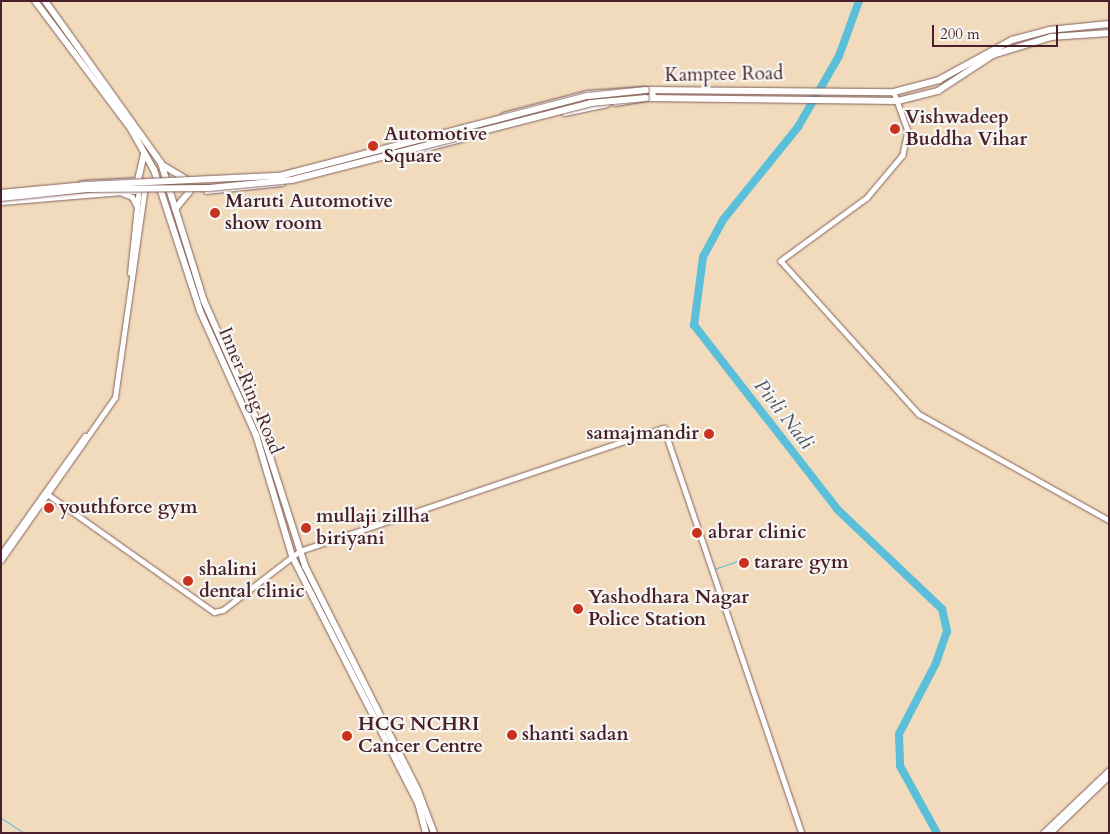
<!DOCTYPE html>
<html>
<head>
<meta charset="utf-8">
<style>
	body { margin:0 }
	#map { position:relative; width:1110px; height:834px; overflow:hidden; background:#f1dbbc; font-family:Cardo,serif }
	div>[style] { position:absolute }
	.stream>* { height:1px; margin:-0.5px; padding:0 0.5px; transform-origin:0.5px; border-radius:0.5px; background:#5bbfd9 }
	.river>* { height:8px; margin:-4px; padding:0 4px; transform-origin:4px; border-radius:4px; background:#5bbfd9 }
	.roads { filter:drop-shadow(0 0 1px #84615e) drop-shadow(0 0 1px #84615e) }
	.tertiary>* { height:4.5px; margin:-2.25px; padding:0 2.25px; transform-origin:2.25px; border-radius:2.25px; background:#fff }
	.secondary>* { height:5px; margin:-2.5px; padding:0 2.5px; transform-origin:2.5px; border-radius:2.5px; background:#fff }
	.primary>* { height:5.5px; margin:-2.75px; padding:0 2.75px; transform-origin:2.75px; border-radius:2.75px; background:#fff }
	.trunk>* { height:6px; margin:-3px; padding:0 3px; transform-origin:3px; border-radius:3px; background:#fff }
	.rail>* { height:3px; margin-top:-1.5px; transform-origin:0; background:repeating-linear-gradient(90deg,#f6f6f2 0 4px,#4a1f2b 0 8px); box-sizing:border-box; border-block:1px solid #4a1f2b }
	.bridges { filter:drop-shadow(0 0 1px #84615e) drop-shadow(0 0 1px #84615e) }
	.primary-bridge>* { height:5.5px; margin:-2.75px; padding:0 2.75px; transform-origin:2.75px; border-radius:2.75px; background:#fff }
	.dots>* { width:14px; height:14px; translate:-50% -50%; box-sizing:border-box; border:2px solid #f6f6f2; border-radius:50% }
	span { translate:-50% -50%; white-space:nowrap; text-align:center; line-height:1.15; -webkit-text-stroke:4.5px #f6f6f2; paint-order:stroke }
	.street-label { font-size:19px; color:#4a1f2b }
	.poi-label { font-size:19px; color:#4a1f2b; font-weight:700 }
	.left { translate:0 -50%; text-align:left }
	.right { translate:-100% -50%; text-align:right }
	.water-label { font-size:20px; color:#505768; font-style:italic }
	.frame { position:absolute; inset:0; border:2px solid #4a1f2b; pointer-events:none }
	.scale { position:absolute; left:932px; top:25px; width:126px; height:22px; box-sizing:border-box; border:2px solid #4a1f2b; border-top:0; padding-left:6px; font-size:15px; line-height:18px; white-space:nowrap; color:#4a1f2b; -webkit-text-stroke:4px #f6f6f2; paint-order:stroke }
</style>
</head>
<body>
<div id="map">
	<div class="stream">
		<div style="left:714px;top:569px;width:34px;rotate:-19deg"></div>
		<div style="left:1px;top:818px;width:27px;rotate:33deg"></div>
	</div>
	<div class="river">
		<div style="left:859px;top:1px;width:59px;rotate:110deg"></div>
		<div style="left:839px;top:56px;width:82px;rotate:120deg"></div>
		<div style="left:798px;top:127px;width:119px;rotate:128.9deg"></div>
		<div style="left:723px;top:220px;width:42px;rotate:118.4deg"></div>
		<div style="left:703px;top:257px;width:69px;rotate:97.5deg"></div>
		<div style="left:694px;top:325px;width:233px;rotate:52.1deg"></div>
		<div style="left:837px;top:509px;width:145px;rotate:43.6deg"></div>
		<div style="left:942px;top:609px;width:23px;rotate:77deg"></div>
		<div style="left:947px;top:631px;width:34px;rotate:109deg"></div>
		<div style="left:936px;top:663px;width:80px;rotate:117.5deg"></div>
		<div style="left:899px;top:734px;width:32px;rotate:88deg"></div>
		<div style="left:900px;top:766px;width:77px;rotate:61.1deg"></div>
	</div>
	<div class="roads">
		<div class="tertiary">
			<div style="left:894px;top:92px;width:41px;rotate:70.3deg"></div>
			<div style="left:908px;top:131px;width:25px;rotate:102deg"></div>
			<div style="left:903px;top:155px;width:56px;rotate:129.9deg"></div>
			<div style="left:867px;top:198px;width:107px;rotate:143.8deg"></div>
			<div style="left:781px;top:261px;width:206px;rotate:48deg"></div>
			<div style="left:919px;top:414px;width:218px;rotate:29.2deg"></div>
			<div style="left:46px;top:493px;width:206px;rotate:35.3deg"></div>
			<div style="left:214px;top:612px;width:9px;rotate:-13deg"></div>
			<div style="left:223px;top:610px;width:97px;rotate:-37.5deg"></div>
			<div style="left:300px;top:551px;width:384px;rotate:-18.7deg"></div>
			<div style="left:664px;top:428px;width:428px;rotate:71.2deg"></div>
			<div style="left:1043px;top:833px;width:91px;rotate:-43.7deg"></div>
			<div style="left:1050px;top:833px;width:82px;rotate:-44deg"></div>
		</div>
		<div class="secondary">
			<div style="left:615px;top:103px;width:31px;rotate:-9deg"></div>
			<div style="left:564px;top:113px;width:44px;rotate:-11.8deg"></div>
			<div style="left:503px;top:115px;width:87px;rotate:-14.7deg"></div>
			<div style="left:587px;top:93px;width:57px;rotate:-4deg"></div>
			<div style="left:404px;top:154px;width:67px;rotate:-14.7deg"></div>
			<div style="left:81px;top:183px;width:59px;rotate:-2.9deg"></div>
			<div style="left:206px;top:191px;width:76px;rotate:-6deg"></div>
			<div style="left:122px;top:193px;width:11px;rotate:22deg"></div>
			<div style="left:132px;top:197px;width:11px;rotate:63deg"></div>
			<div style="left:1px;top:202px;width:134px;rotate:-4.7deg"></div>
			<div style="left:130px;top:273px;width:86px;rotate:-84deg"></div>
			<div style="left:1px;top:554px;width:145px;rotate:-54.6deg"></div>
			<div style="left:1px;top:560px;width:199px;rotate:-55deg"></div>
			<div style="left:115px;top:397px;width:214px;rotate:-81.9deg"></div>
		</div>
		<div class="primary">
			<div style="left:648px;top:90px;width:246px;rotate:0.5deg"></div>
			<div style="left:894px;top:92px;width:47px;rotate:-14.9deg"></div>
			<div style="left:939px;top:80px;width:83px;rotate:-28.7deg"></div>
			<div style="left:1012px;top:40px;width:38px;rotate:-15deg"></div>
			<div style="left:1049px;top:30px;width:60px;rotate:-5.7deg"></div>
			<div style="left:646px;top:98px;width:252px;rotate:0.7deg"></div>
			<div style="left:898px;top:101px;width:41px;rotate:-14deg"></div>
			<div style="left:938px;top:91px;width:66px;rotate:-33.2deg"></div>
			<div style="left:993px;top:55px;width:61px;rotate:-17.2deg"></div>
			<div style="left:1051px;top:37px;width:58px;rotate:-3.9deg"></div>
		</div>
		<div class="trunk">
			<div style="left:35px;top:1px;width:160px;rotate:53.1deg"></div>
			<div style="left:131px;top:129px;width:47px;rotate:60.7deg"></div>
			<div style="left:154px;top:170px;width:148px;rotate:71.9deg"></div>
			<div style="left:200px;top:311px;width:136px;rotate:65.7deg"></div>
			<div style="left:256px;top:435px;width:126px;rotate:73.4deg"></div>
			<div style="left:292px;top:556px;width:277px;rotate:63deg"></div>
			<div style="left:418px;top:803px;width:31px;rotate:75deg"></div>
			<div style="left:45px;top:1px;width:199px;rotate:54.4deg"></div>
			<div style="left:161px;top:163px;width:145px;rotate:72.7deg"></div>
			<div style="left:204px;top:301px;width:143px;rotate:66.1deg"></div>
			<div style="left:262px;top:432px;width:141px;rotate:72.2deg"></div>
			<div style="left:305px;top:566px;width:252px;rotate:63.3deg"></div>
			<div style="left:418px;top:791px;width:45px;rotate:69.1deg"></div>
			<div style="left:652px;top:90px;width:7px;rotate:82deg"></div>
			<div style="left:164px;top:166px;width:26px;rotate:31deg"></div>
			<div style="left:138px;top:180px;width:26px;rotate:-77deg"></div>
			<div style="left:175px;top:209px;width:23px;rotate:-50deg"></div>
		</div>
	</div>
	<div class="rail">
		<div style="left:1px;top:197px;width:103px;rotate:-5.5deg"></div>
		<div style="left:104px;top:187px;width:135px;rotate:-0.8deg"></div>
		<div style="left:239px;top:185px;width:60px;rotate:-7.7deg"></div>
		<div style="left:298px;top:177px;width:94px;rotate:-14.2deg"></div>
	</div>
	<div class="bridges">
		<div class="primary-bridge">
			<div style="left:1px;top:193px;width:85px;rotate:-5.4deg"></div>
			<div style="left:86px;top:185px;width:194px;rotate:-2.7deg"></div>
			<div style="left:280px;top:176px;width:318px;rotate:-14.6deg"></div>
			<div style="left:588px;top:96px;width:58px;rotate:-5.9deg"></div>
			<div style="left:1px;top:198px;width:86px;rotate:-6deg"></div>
			<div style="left:87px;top:189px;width:122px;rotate:-0.5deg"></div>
			<div style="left:209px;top:188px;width:83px;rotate:-5.5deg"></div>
			<div style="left:292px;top:180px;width:309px;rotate:-14.4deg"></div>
			<div style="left:591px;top:103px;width:55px;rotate:-5.2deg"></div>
		</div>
	</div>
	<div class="dots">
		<div style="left:895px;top:129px;background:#c8321e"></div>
		<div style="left:373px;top:146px;background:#c8321e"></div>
		<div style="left:215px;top:213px;background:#c8321e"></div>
		<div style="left:709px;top:434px;background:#c8321e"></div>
		<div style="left:49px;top:508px;background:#c8321e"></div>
		<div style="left:306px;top:528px;background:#c8321e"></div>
		<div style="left:697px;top:533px;background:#c8321e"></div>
		<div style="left:744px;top:563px;background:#c8321e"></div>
		<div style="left:188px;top:581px;background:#c8321e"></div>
		<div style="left:578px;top:609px;background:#c8321e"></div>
		<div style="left:512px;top:735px;background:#c8321e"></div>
		<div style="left:347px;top:736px;background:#c8321e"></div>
	</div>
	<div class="street-label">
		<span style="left:724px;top:75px;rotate:-1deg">Kamptee Road</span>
		<span style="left:250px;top:391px;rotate:67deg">Inner Ring Road</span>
	</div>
	<div class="poi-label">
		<span class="left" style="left:905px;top:129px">Vishwadeep<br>Buddha Vihar</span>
		<span class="left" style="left:384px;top:146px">Automotive<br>Square</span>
		<span class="left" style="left:225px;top:213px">Maruti Automotive<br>show room</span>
		<span class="right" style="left:699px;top:434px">samajmandir</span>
		<span class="left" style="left:59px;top:508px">youthforce gym</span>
		<span class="left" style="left:316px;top:528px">mullaji zillha<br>biriyani</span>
		<span class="left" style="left:708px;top:533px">abrar clinic</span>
		<span class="left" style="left:754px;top:563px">tarare gym</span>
		<span class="left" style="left:199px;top:581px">shalini<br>dental clinic</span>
		<span class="left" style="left:588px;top:609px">Yashodhara Nagar<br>Police Station</span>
		<span class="left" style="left:358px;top:736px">HCG NCHRI<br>Cancer Centre</span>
		<span class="left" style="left:522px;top:735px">shanti sadan</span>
	</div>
	<div class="water-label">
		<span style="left:784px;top:414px;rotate:52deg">Pivli Nadi</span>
	</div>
	<div class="frame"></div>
	<div class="scale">200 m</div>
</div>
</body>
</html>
